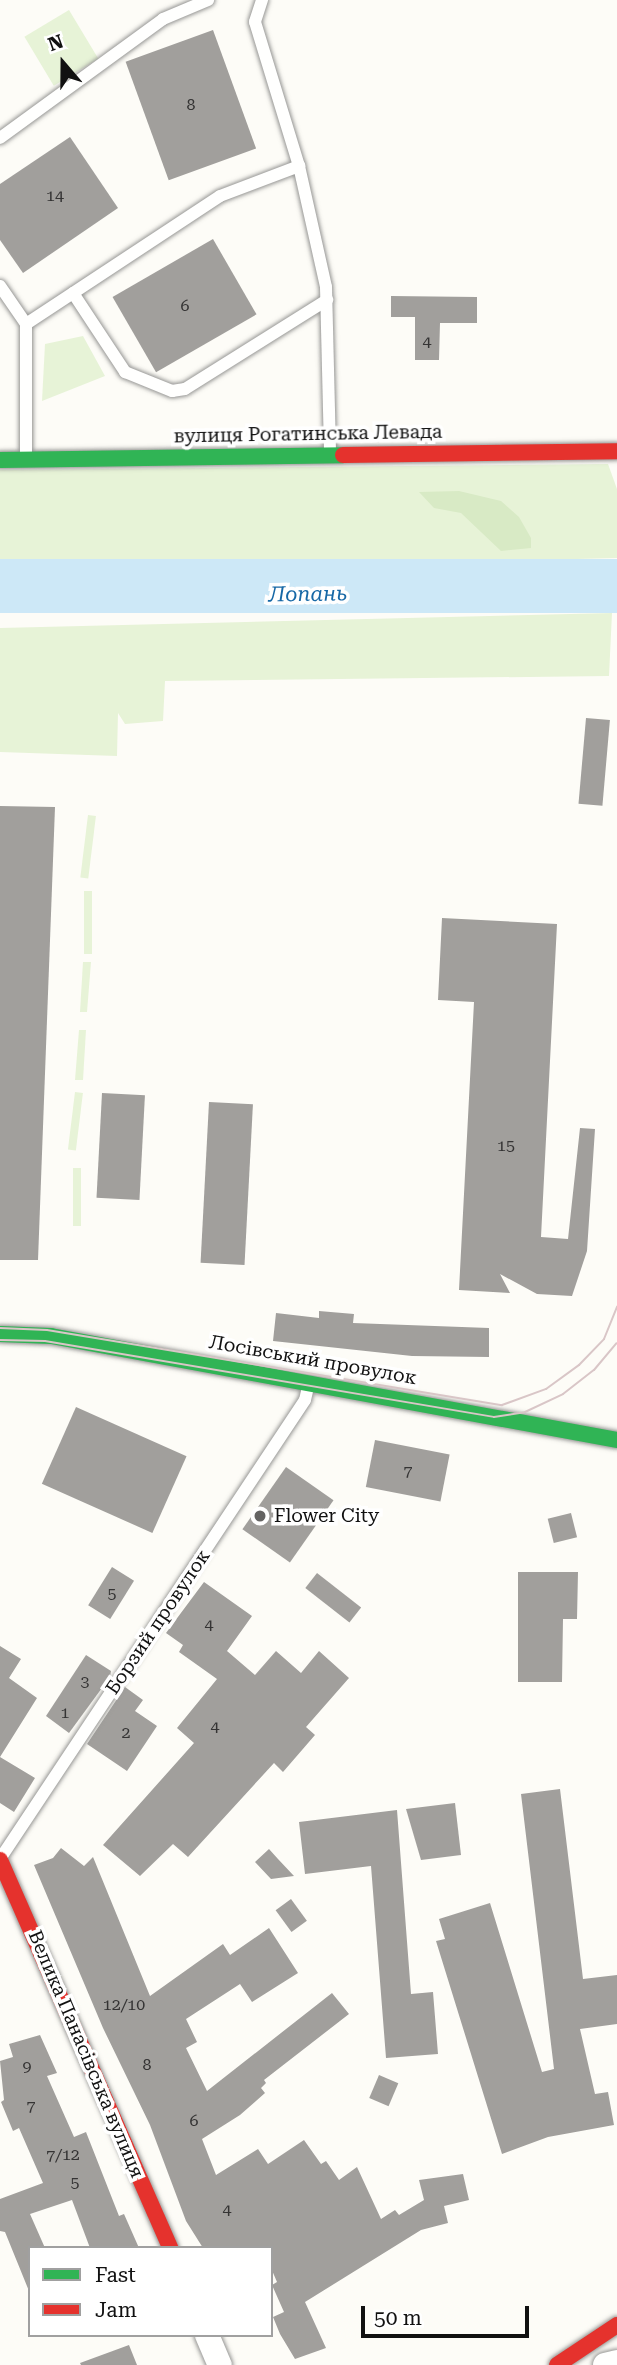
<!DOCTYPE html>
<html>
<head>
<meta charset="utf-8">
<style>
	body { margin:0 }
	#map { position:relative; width:617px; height:2365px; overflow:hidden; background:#fdfcf7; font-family:"Roboto Serif",serif }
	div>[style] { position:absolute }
	.green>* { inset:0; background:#e7f3d7; transform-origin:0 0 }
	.forest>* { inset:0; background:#d8eac5 }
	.water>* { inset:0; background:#cde8f7; transform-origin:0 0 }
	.building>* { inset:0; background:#a19f9c; transform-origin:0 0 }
	.roads { filter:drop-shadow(0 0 2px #979795) drop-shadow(0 0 2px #979795) }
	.lane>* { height:12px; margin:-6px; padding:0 6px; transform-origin:6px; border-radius:6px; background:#fffffe }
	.street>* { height:24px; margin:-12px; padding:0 12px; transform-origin:12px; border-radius:12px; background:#fffffe }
	.fast>* { height:16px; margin:-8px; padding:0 8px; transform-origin:8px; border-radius:8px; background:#30b455 }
	.jam>* { height:16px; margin:-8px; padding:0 8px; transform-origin:8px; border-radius:8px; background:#e5322d }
	.tram>* { height:2px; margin:-1px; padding:0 1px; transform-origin:1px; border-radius:1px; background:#d9c6c7 }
	.dots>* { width:19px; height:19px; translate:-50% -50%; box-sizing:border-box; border:4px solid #fff; border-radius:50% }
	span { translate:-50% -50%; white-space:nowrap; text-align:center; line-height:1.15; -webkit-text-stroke:7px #fff; paint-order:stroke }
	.number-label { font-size:16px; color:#353434 }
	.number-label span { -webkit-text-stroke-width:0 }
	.street-label { font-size:19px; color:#111 }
	.poi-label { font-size:19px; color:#111 }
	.left { translate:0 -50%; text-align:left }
	.water-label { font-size:21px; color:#1768a6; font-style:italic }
	.legend { position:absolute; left:28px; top:2246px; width:245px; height:91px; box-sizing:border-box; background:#fff; border:2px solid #a0a0a0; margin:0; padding:9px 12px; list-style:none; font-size:21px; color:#111 }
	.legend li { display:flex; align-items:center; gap:14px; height:35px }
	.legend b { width:35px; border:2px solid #a0a0a0 }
	.north { position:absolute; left:28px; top:28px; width:70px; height:70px; -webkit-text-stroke:5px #fff; paint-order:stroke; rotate:340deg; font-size:19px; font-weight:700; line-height:28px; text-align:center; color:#111 }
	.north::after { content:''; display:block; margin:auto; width:24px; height:32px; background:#111; clip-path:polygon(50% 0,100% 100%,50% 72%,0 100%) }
	.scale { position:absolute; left:361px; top:2306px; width:168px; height:32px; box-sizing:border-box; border:4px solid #111; border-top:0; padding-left:9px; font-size:21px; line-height:24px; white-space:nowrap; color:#111; -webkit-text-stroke:5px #fff; paint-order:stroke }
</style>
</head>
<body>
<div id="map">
	<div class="green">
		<div style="left:69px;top:10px;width:57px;height:52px;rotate:59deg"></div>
		<div style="clip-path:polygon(83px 336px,105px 376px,42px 401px,45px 344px)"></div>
		<div style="clip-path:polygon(608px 464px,617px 489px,617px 558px,0 574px,0 470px)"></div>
		<div style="clip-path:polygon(612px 613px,609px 676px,165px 681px,163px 721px,125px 724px,118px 713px,117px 756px,0 752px,0 628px)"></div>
		<div style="left:88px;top:815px;width:8px;height:63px;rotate:7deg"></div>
		<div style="left:84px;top:891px;width:8px;height:63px"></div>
		<div style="clip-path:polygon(83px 962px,91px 962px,87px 1012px,80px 1012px)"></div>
		<div style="clip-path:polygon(79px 1030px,86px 1030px,83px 1080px,75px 1080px)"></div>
		<div style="left:75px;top:1092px;width:8px;height:58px;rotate:7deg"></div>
		<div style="left:73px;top:1168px;width:8px;height:58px"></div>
	</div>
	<div class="forest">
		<div style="clip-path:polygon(459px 491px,501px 501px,519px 517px,531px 538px,531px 548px,501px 551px,461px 513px,434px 508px,419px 492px)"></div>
	</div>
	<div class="water">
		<div style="left:617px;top:559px;width:54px;height:617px;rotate:90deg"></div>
	</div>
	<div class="building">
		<div style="left:213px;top:30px;width:126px;height:93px;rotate:70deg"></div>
		<div style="clip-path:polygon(70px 137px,118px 208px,23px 273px,0 240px,0 184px)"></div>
		<div style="left:213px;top:239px;width:87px;height:116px;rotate:60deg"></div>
		<div style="clip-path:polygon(391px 296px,477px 297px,477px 323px,440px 323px,439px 360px,415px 360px,415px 317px,391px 317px)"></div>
		<div style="left:586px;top:718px;width:24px;height:86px;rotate:5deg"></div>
		<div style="clip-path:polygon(0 806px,55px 807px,38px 1260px,0 1260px)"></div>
		<div style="clip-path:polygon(442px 918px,557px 924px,541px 1237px,568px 1239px,580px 1128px,595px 1129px,587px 1251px,572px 1296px,537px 1294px,500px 1274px,510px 1293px,459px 1290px,474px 1002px,438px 1000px)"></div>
		<div style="left:102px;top:1093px;width:43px;height:105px;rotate:3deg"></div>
		<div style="left:209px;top:1102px;width:44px;height:161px;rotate:3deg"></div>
		<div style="clip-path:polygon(319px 1311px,354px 1314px,353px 1323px,489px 1328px,489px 1357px,412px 1356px,273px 1341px,276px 1313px,319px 1318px)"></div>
		<div style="left:76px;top:1407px;width:121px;height:84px;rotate:24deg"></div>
		<div style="left:375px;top:1440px;width:76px;height:48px;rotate:11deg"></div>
		<div style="left:286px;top:1467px;width:58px;height:76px;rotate:35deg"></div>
		<div style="left:571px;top:1513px;width:25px;height:24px;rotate:76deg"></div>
		<div style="left:112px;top:1567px;width:26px;height:45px;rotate:32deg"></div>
		<div style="clip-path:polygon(518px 1572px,578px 1572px,577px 1619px,563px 1619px,562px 1682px,518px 1682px)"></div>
		<div style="left:317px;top:1573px;width:56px;height:19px;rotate:38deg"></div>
		<div style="clip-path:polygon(204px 1582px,252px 1616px,227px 1651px,255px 1675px,276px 1651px,301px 1673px,319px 1651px,349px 1678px,306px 1727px,315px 1735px,283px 1772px,274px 1763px,188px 1857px,173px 1844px,140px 1876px,103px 1845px,194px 1743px,177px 1728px,217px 1679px,179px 1652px,183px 1645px,166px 1633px)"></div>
		<div style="clip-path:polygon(0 1646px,21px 1659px,9px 1678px,37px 1698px,0 1757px,35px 1778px,14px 1812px,0 1803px)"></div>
		<div style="clip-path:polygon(86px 1655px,111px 1671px,110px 1677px,69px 1733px,46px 1716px)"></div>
		<div style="clip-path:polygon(125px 1687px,143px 1700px,135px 1711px,157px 1726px,127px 1771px,87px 1744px)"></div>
		<div style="clip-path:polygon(560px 1789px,583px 1979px,617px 1975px,617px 2024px,580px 2029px,595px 2094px,608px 2092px,614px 2125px,548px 2137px,502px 2154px,436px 1941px,445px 1939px,439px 1919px,490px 1903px,542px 2072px,554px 2069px,521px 1794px)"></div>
		<div style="clip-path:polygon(455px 1803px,461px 1855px,421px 1860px,406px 1809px)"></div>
		<div style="clip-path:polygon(397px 1810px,411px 1994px,433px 1992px,438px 2054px,386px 2058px,371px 1866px,305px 1874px,299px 1822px)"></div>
		<div style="clip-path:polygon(61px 1848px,84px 1866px,93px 1857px,150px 1996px,223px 1944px,230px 1955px,269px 1928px,298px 1973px,252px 2002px,240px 1984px,186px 2019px,197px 2042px,186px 2048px,207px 2091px,332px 1993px,349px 2014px,264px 2080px,266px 2083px,261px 2088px,265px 2093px,240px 2115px,202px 2139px,216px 2175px,258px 2149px,268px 2164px,304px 2140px,321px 2164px,326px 2161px,339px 2180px,357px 2167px,381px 2219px,395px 2210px,399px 2215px,424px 2200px,419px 2180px,463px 2174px,469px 2200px,444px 2206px,448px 2223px,421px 2230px,305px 2302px,326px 2348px,295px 2359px,280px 2334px,273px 2317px,284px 2312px,272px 2285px,277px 2282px,271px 2268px,271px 2248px,203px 2248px,186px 2221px,150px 2125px,103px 2028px,34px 1865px,53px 1858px)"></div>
		<div style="clip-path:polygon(269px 1849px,278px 1859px,294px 1876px,271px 1879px,255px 1862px)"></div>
		<div style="left:291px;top:1899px;width:27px;height:19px;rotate:54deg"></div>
		<div style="clip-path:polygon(40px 2035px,57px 2073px,47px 2076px,74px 2137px,86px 2132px,119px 2216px,124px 2214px,139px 2248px,90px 2248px,72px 2200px,30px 2214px,45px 2248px,30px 2248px,29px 2291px,5px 2232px,0 2231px,0 2199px,43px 2183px,19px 2128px,13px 2131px,1px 2102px,4px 2100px,0 2061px,13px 2057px,9px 2044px)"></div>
		<div style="left:379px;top:2075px;width:21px;height:25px;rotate:23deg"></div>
		<div style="clip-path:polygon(129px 2345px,137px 2365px,81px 2365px,80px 2363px)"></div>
	</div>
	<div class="roads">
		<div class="lane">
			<div style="left:262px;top:0;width:23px;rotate:108deg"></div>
			<div style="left:255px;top:22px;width:151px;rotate:73deg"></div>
			<div style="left:299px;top:166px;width:124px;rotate:77.4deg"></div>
			<div style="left:326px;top:287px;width:167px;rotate:88.6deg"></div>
			<div style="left:0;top:138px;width:202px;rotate:-36.1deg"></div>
			<div style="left:163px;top:19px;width:49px;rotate:-22.9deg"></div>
			<div style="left:0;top:286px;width:46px;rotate:55.6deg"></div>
			<div style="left:26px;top:324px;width:134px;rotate:90deg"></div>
			<div style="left:73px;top:293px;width:95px;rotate:56.6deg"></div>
			<div style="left:125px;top:372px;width:51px;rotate:22deg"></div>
			<div style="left:172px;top:391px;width:13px;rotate:-9deg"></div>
			<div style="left:185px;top:389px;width:168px;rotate:-32.1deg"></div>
			<div style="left:26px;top:324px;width:232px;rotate:-33.4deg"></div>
			<div style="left:220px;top:196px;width:85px;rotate:-20.8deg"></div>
			<div style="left:0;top:1859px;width:551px;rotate:-56.4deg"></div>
			<div style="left:305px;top:1400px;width:18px;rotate:-77deg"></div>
		</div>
		<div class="street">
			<div style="left:207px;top:2335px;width:33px;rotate:67deg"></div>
			<div style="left:605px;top:2365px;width:12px;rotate:-14deg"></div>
		</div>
		<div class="fast">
			<div style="left:0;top:460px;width:343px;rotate:-0.8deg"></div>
			<div style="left:0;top:1334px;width:51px;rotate:2.2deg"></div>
			<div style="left:51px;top:1336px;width:575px;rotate:10.41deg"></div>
		</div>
		<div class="jam">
			<div style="left:343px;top:455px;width:274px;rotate:-0.8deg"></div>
			<div style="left:0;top:1860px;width:424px;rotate:66.3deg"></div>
			<div style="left:557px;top:2365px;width:72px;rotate:-33.7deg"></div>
		</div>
	</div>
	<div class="tram">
		<div style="left:0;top:1328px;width:47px;rotate:2.4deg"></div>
		<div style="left:47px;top:1330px;width:461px;rotate:9.4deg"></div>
		<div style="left:502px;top:1405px;width:47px;rotate:-20deg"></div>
		<div style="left:546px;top:1389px;width:41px;rotate:-36deg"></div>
		<div style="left:579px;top:1365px;width:36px;rotate:-46deg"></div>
		<div style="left:604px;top:1339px;width:35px;rotate:-68deg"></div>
		<div style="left:0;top:1340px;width:45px;rotate:1.3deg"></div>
		<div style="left:45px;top:1341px;width:455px;rotate:9.6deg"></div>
		<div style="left:494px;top:1417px;width:31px;rotate:-9deg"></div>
		<div style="left:525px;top:1412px;width:42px;rotate:-25.3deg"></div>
		<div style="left:563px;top:1394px;width:39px;rotate:-38deg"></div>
		<div style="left:594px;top:1370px;width:35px;rotate:-50deg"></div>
	</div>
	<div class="dots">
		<div style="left:260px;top:1516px;background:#646362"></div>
	</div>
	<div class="number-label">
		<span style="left:191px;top:105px">8</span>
		<span style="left:55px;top:196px">14</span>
		<span style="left:185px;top:306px">6</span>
		<span style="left:427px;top:342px">4</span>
		<span style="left:506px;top:1146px">15</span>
		<span style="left:408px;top:1471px">7</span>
		<span style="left:112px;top:1594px">5</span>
		<span style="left:209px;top:1625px">4</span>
		<span style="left:85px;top:1682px">3</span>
		<span style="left:65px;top:1713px">1</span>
		<span style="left:215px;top:1727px">4</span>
		<span style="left:126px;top:1733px">2</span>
		<span style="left:124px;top:2005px">12/10</span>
		<span style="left:147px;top:2065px">8</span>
		<span style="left:27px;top:2067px">9</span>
		<span style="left:31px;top:2106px">7</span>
		<span style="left:194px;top:2121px">6</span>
		<span style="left:63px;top:2155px">7/12</span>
		<span style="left:75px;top:2183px">5</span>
		<span style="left:227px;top:2210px">4</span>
	</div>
	<div class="street-label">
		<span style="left:308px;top:434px;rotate:-1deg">вулиця Рогатинська Левада</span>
		<span style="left:313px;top:1360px;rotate:10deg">Лосівський провулок</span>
		<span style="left:158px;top:1622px;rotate:-56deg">Борзий провулок</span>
		<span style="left:86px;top:2054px;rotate:67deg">Велика Панасівська вулиця</span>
	</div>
	<div class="poi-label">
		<span class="left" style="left:274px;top:1516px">Flower City</span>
	</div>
	<div class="water-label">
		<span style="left:308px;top:594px;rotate:-1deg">Лопань</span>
	</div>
	<ul class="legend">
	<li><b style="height:9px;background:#30b455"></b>Fast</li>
	<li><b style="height:9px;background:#e5322d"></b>Jam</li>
	</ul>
	<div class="north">N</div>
	<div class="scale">50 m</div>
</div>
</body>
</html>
